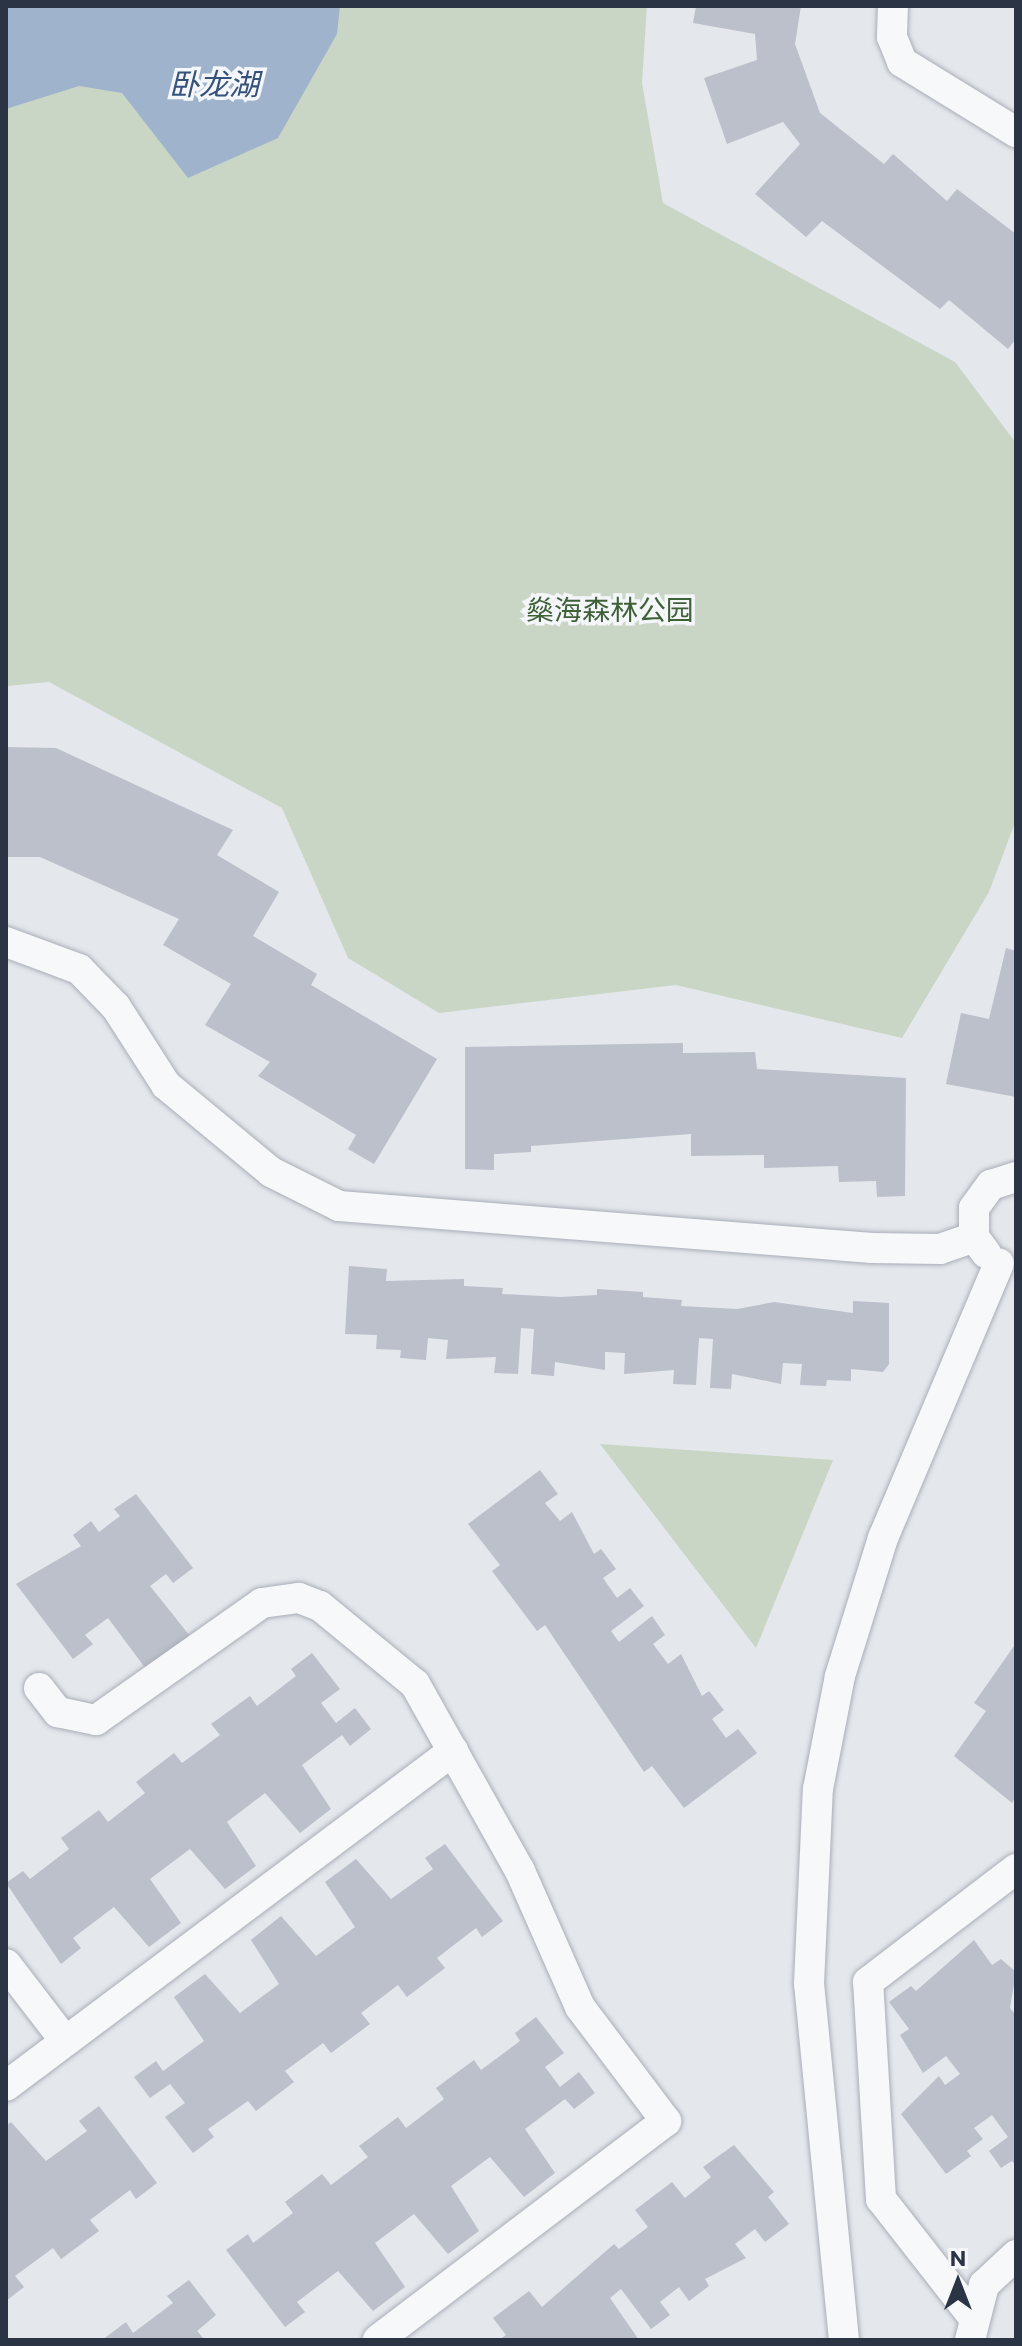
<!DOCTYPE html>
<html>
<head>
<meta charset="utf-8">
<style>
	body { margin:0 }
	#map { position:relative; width:1022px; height:2346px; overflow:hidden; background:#e4e7ec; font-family:Commissioner,"Noto Sans SC",sans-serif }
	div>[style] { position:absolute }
	.green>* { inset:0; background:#c9d6c5 }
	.water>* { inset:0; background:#9fb4cc }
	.building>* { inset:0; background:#bbc0ca }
	.roads { filter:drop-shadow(0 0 2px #a9aeb7) drop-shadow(0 0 2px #a9aeb7) }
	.lane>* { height:30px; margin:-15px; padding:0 15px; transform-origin:15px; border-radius:15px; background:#f7f8fa }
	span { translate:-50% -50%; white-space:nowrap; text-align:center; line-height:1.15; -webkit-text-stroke:7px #f4f6f9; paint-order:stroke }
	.park-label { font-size:28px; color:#3f6138 }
	.water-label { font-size:30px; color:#34527a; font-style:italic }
	.frame { position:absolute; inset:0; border:8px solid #2b3445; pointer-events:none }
	.north { position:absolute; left:918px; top:2242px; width:80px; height:80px; -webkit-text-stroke:6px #f4f6f9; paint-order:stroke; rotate:0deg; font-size:22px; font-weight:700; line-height:32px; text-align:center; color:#2b3445 }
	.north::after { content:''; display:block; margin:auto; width:28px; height:36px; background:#2b3445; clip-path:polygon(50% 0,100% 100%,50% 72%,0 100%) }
</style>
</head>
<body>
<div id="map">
	<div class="green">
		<div style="clip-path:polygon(6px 6px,647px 6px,642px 83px,663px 203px,955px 362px,1016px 443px,1016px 820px,989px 892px,902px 1038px,676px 985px,439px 1013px,348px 958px,282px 808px,49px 682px,6px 686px)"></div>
		<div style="clip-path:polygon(600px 1444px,833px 1460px,756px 1648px)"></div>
	</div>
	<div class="water">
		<div style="clip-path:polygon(6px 6px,340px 6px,337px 34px,278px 138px,188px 178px,122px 93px,79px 86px,6px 109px)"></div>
	</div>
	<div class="building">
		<div style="clip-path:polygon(696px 6px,801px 6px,795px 44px,820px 113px,884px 164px,893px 154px,947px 201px,957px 189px,1016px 234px,1016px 339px,1008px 349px,949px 300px,940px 309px,822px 221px,806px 237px,755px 194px,800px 144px,783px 122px,727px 144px,704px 78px,757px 60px,755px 34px,693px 23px)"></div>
		<div style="clip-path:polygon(6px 747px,56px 748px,233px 830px,217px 855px,279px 892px,253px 936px,317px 974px,311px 985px,437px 1059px,374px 1164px,348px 1149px,356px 1135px,258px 1076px,270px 1062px,205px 1025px,231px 984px,163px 945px,179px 919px,40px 857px,6px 857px)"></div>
		<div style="clip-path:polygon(1006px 948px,1016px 951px,1016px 1097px,946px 1084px,961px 1013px,989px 1019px)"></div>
		<div style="clip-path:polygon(683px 1043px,683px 1053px,755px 1052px,757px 1069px,906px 1078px,905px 1196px,877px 1197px,876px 1181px,839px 1182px,838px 1166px,764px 1168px,764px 1155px,691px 1156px,691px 1134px,531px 1146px,531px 1152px,494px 1154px,494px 1170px,465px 1169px,465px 1047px)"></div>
		<div style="clip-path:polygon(349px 1266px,387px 1269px,386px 1281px,464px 1279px,464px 1286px,503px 1288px,502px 1294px,561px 1297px,597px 1295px,597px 1289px,643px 1292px,643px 1297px,682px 1300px,681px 1306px,737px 1309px,774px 1302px,853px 1313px,853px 1301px,889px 1303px,889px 1364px,883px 1372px,851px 1369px,851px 1381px,827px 1380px,826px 1386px,800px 1385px,802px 1364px,783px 1363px,781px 1384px,732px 1374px,731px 1389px,710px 1388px,713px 1339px,699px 1338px,696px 1385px,673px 1384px,674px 1370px,624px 1374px,625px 1353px,605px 1352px,605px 1370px,555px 1362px,554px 1376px,531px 1374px,534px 1329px,521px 1328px,518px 1374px,494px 1373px,496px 1357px,446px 1359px,448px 1340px,428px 1338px,426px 1360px,400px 1358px,401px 1350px,376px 1349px,377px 1335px,345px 1334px)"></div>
		<div style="clip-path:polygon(540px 1470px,558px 1494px,545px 1503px,560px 1521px,572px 1512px,594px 1554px,601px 1549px,616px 1569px,603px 1578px,617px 1598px,630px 1588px,644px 1606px,611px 1631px,619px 1642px,652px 1616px,665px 1635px,653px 1644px,668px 1664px,681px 1654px,702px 1696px,709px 1691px,724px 1710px,712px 1719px,726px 1738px,738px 1729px,757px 1753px,684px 1808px,652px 1766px,644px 1772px,545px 1625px,537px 1631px,492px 1571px,500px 1565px,468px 1524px)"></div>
		<div style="clip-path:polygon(136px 1494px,193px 1568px,173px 1583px,166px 1574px,150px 1586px,190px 1636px,146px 1669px,108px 1618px,85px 1635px,93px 1644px,73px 1659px,16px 1584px,81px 1546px,73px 1535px,91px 1521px,99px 1532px,120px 1516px,114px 1509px)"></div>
		<div style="clip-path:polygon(1014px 1646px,1016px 1796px,1012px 1803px,954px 1756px,986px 1711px,974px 1703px)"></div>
		<div style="clip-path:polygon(312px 1653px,340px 1689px,321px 1703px,336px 1723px,355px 1708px,371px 1729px,350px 1746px,342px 1735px,302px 1765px,331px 1809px,300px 1833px,265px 1793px,227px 1822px,256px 1866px,225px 1889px,190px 1849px,150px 1879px,181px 1923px,149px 1947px,114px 1907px,73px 1938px,81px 1948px,61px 1964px,6px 1883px,23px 1871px,30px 1879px,69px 1849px,61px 1838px,99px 1810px,108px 1822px,145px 1793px,136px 1782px,174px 1753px,182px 1763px,220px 1735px,211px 1724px,250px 1696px,257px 1706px,296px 1676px,291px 1669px)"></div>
		<div style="clip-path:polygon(445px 1844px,503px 1921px,482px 1937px,476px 1928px,437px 1958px,445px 1968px,407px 1997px,398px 1985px,361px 2013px,370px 2024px,331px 2053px,323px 2043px,285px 2071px,294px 2082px,256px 2111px,248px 2101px,208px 2129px,214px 2137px,193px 2153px,165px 2117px,185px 2103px,170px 2084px,150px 2098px,134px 2077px,156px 2061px,163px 2071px,204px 2041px,174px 1997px,205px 1974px,240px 2013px,279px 1984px,251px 1940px,281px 1916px,316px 1956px,355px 1927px,325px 1882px,356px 1859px,391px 1899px,433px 1869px,425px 1858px)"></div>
		<div style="clip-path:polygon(974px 1940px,992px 1965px,1001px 1959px,1016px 1972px,1010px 2008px,1016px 2015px,1016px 2166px,1012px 2161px,1001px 2168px,989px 2151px,1008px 2137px,992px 2115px,974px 2128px,983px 2139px,967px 2151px,971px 2156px,946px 2174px,901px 2114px,939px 2076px,945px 2085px,960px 2074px,946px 2056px,923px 2073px,900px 2035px,909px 2029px,889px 2002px,911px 1986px,916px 1991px)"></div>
		<div style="clip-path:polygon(536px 2017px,564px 2053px,545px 2067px,560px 2087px,579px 2072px,595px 2093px,574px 2109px,565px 2099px,525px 2129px,555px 2173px,524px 2197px,490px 2157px,451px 2186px,479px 2231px,448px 2254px,414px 2214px,375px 2243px,405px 2287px,373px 2311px,338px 2271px,297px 2302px,305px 2312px,285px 2327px,226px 2250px,248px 2234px,253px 2243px,293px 2213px,285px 2202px,322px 2174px,331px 2185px,368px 2157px,359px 2146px,398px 2117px,406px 2128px,444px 2099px,436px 2088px,474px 2060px,481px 2070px,520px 2041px,515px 2033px)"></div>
		<div style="clip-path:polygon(99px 2106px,157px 2183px,136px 2199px,130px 2190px,90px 2220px,99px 2231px,61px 2259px,53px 2248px,15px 2276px,24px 2287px,6px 2301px,6px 2126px,11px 2122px,46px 2161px,87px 2131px,79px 2121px)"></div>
		<div style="clip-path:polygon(734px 2145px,774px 2192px,768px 2197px,789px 2224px,765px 2242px,755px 2229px,735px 2244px,746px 2258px,705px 2279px,709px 2286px,689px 2301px,679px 2287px,660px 2302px,670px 2315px,651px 2329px,621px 2289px,610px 2298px,639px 2340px,499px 2340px,506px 2335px,493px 2318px,529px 2291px,542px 2307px,614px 2244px,619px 2249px,648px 2227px,635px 2210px,672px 2182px,685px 2198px,711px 2177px,703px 2167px)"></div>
		<div style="clip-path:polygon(189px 2280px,216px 2315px,197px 2331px,205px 2340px,102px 2340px,126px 2322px,133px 2333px,173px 2303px,167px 2296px)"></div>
	</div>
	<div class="roads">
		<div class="lane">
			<div style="left:893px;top:6px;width:31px;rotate:92deg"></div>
			<div style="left:892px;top:37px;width:27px;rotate:68deg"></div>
			<div style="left:902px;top:62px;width:134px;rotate:31.6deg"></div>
			<div style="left:6px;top:942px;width:78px;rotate:20.3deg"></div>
			<div style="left:79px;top:969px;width:53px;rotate:45.8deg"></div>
			<div style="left:116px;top:1007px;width:93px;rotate:57.3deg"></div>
			<div style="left:166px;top:1085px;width:136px;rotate:39.6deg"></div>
			<div style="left:271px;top:1172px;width:76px;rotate:26.6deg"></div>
			<div style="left:339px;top:1206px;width:535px;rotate:4.51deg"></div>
			<div style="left:872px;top:1248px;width:68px;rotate:0.8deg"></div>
			<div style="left:940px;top:1249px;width:36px;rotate:-19deg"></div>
			<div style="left:986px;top:1253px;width:20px;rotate:-127deg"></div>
			<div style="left:974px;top:1237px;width:29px;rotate:-90deg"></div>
			<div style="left:974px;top:1208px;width:29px;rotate:-54deg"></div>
			<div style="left:991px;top:1185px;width:26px;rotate:-18deg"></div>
			<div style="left:39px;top:1688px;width:31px;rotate:52deg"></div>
			<div style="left:58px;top:1712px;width:39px;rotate:12deg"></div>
			<div style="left:96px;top:1720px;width:203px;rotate:-35.2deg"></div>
			<div style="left:262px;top:1603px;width:37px;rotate:-8deg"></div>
			<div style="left:299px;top:1598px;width:22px;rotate:21deg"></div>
			<div style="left:320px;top:1606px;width:123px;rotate:39.4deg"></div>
			<div style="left:415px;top:1684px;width:214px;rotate:60.7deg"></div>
			<div style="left:520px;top:1871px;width:149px;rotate:66.2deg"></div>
			<div style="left:580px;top:2007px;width:143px;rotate:53deg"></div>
			<div style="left:666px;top:2121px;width:362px;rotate:142.8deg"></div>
			<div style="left:6px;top:1964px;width:97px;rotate:52.5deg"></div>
			<div style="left:6px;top:2086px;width:559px;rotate:-36.85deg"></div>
			<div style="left:974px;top:2318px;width:151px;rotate:-128deg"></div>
			<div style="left:881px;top:2199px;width:217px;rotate:-93.4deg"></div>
			<div style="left:868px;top:1982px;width:186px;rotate:-37.4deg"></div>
			<div style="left:844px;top:2340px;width:358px;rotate:-95.6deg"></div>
			<div style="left:809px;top:1984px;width:195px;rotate:-87.4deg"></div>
			<div style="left:818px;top:1789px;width:115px;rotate:-79deg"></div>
			<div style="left:840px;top:1676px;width:145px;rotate:-72.7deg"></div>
			<div style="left:883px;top:1538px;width:298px;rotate:-67.1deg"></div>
			<div style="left:970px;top:2340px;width:57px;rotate:-75.7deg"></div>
			<div style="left:984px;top:2285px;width:44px;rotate:-43.2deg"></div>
		</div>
	</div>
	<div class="park-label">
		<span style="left:610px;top:609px">燊海森林公园</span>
	</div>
	<div class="water-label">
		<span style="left:214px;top:83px">卧龙湖</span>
	</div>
	<div class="frame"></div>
	<div class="north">N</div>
</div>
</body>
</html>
